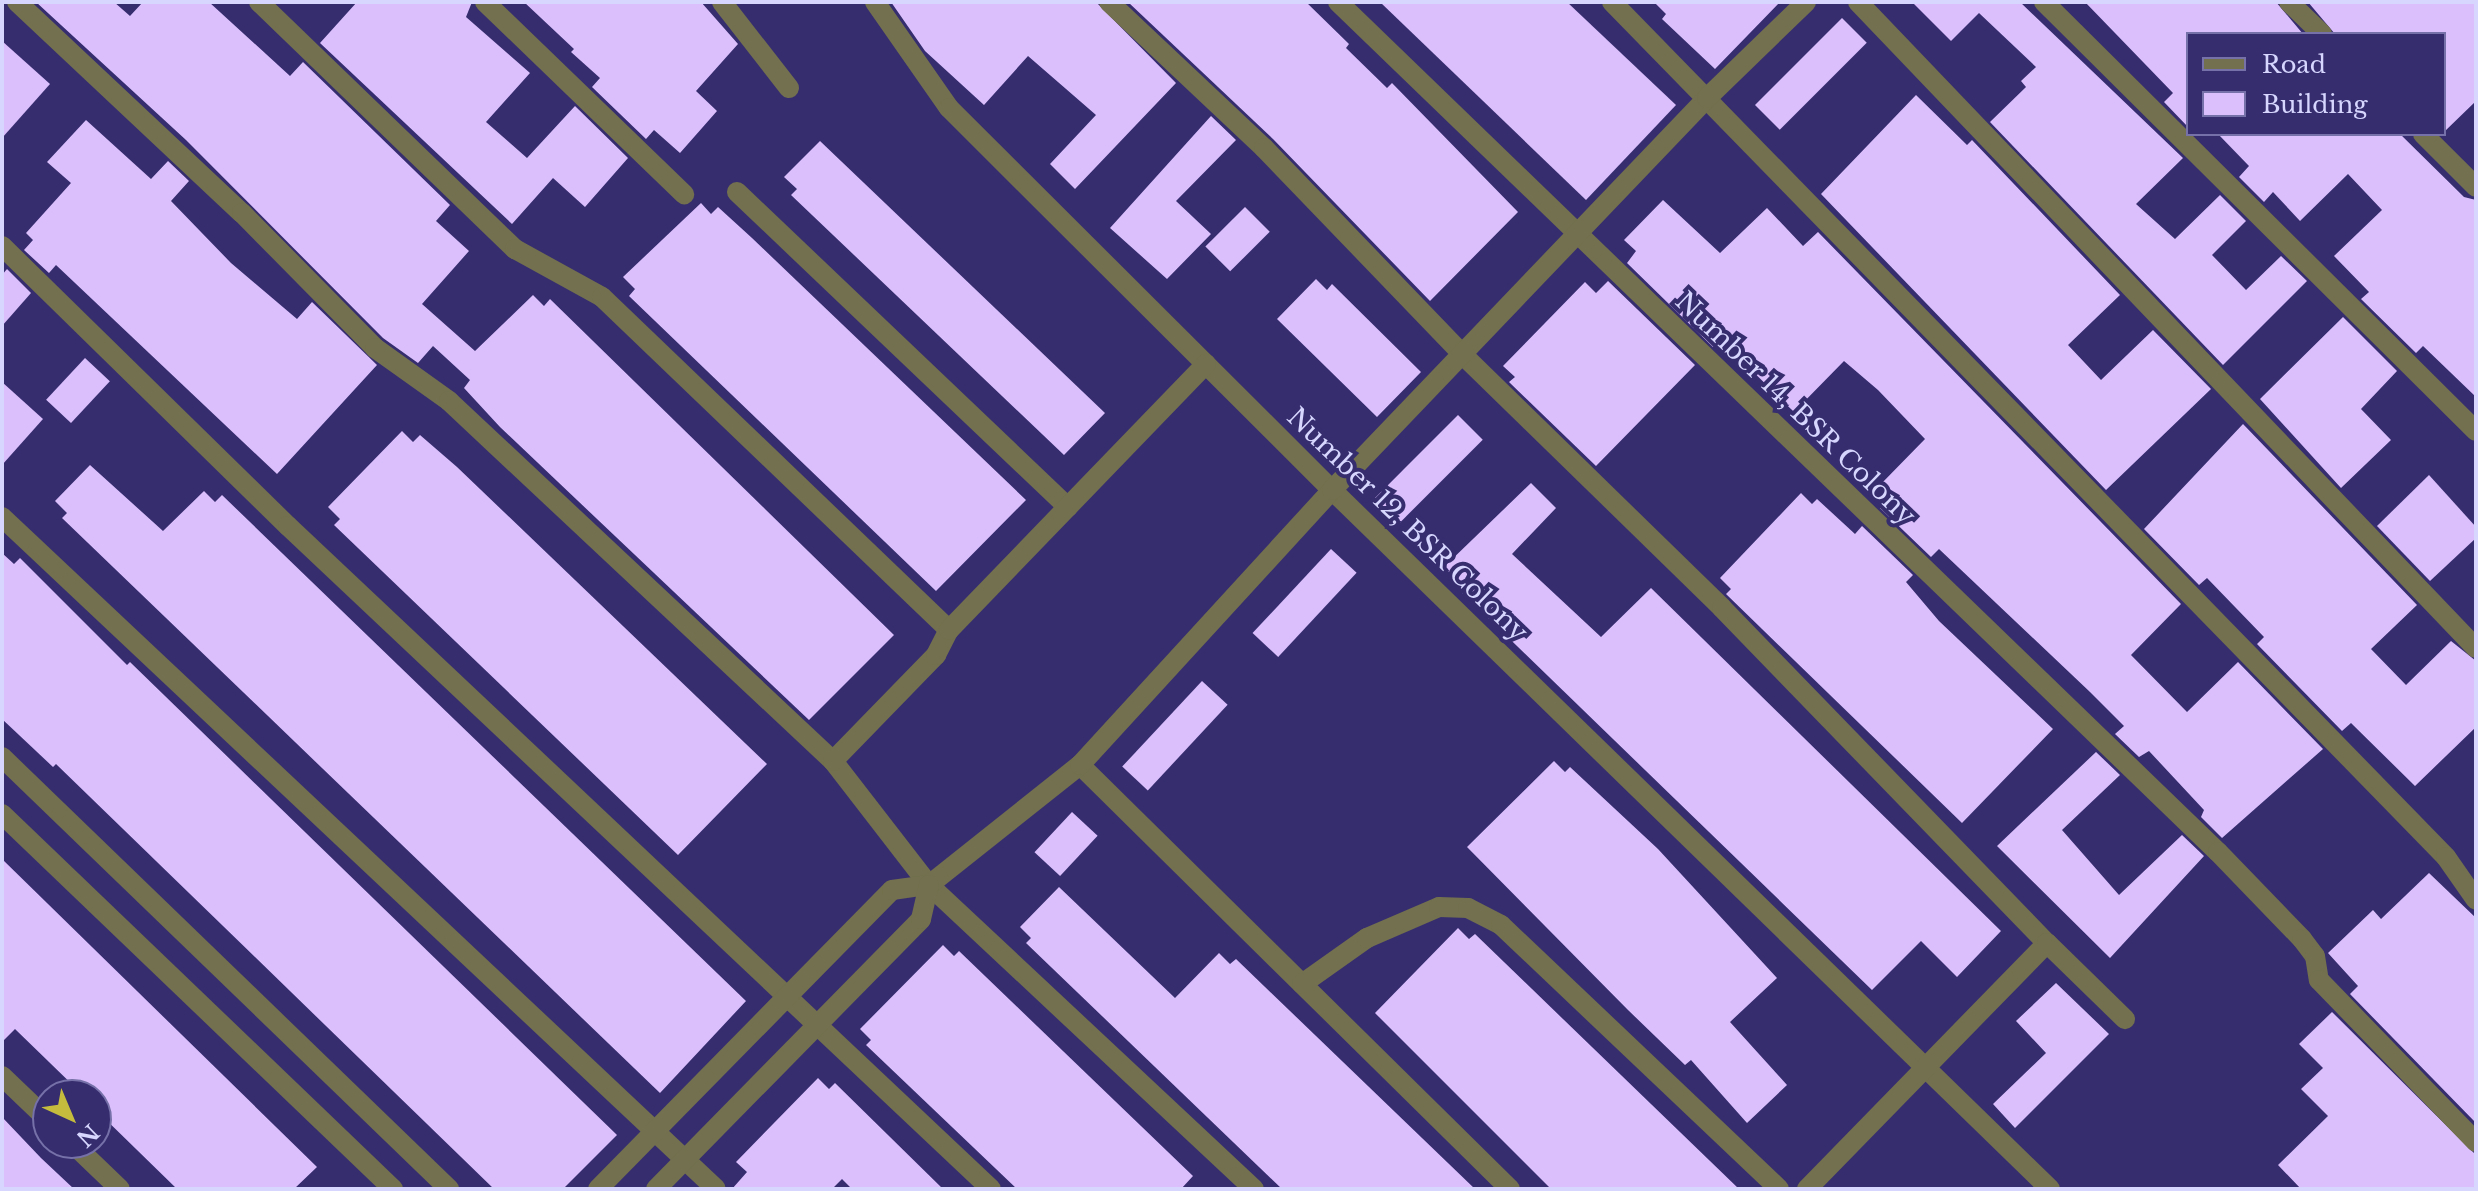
<!DOCTYPE html>
<html>
<head>
<meta charset="utf-8">
<style>
	body { margin:0 }
	#map { position:relative; width:2478px; height:1191px; overflow:hidden; background:#362d6f; font-family:"Libre Baskerville",serif }
	div>[style] { position:absolute }
	.building>* { inset:0; background:#dbbffc; transform-origin:0 0 }
	.minor>* { height:20px; margin:-10px; padding:0 10px; transform-origin:10px; border-radius:10px; background:#72704e }
	span { translate:-50% -50%; white-space:nowrap; text-align:center; line-height:1.15; -webkit-text-stroke:8px #362d6f; paint-order:stroke }
	.street-label { font-size:26px; color:#d6d6fe }
	.frame { position:absolute; inset:0; border:4px solid #d6d6fe; pointer-events:none }
	.legend { position:absolute; left:2186px; top:32px; width:260px; height:104px; box-sizing:border-box; background:#362d6f; border:2px solid #7671a8; margin:0; padding:10px 14px; list-style:none; font-size:24px; color:#d6d6fe }
	.legend li { display:flex; align-items:center; gap:16px; height:40px }
	.legend b { width:40px; border:2px solid #7671a8 }
	.north { position:absolute; left:32px; top:1079px; width:80px; height:80px; box-sizing:border-box; background:#362d6f; border:2px solid #7671a8; border-radius:50%; rotate:136deg; font-size:22px; font-weight:700; line-height:32px; text-align:center; color:#d6d6fe }
	.north::after { content:''; display:block; margin:auto; width:28px; height:36px; background:#c5bc3d; clip-path:polygon(50% 0,100% 100%,50% 72%,0 100%) }
</style>
</head>
<body>
<div id="map">
	<div class="building">
		<div style="clip-path:polygon(36px 2px,114px 2px,130px 16px,143px 2px,209px 2px,290px 76px,303px 62px,450px 205px,436px 221px,469px 251px,422px 304px,475px 351px,533px 295px,544px 306px,550px 299px,894px 635px,809px 720px,500px 427px,464px 388px,470px 380px,433px 346px,418px 363px,383px 338px,186px 140px)"></div>
		<div style="clip-path:polygon(357px 2px,472px 2px,466px 17px,530px 73px,486px 122px,527px 158px,575px 106px,628px 158px,585px 207px,553px 178px,512px 224px,320px 43px)"></div>
		<div style="clip-path:polygon(524px 2px,701px 2px,738px 44px,696px 91px,717px 111px,680px 153px,654px 130px,646px 139px,592px 87px,600px 78px,571px 52px,574px 49px)"></div>
		<div style="clip-path:polygon(891px 2px,1096px 2px,1176px 83px,1075px 189px,1050px 164px,1096px 115px,1028px 56px,984px 105px,925px 51px)"></div>
		<div style="clip-path:polygon(1128px 2px,1306px 2px,1349px 44px,1346px 48px,1387px 88px,1392px 83px,1518px 212px,1430px 301px,1273px 139px)"></div>
		<div style="clip-path:polygon(1380px 2px,1567px 2px,1676px 105px,1586px 200px)"></div>
		<div style="clip-path:polygon(1654px 2px,1780px 2px,1715px 69px,1662px 19px,1666px 14px)"></div>
		<div style="clip-path:polygon(1912px 2px,2020px 2px,2183px 158px,2136px 204px,2175px 239px,2220px 195px,2246px 221px,2212px 255px,2246px 290px,2281px 256px,2307px 281px,2223px 365px,1990px 122px,2026px 87px,2021px 81px,2036px 67px,1979px 13px,1951px 41px)"></div>
		<div style="clip-path:polygon(2085px 2px,2276px 2px,2303px 34px,2188px 34px,2188px 127px,2164px 102px,2173px 93px)"></div>
		<div style="clip-path:polygon(2308px 2px,2476px 2px,2476px 101px,2444px 132px,2444px 34px,2335px 34px)"></div>
		<div style="left:1842px;top:18px;width:35px;height:123px;rotate:45deg"></div>
		<div style="clip-path:polygon(2px 41px,50px 84px,2px 138px)"></div>
		<div style="clip-path:polygon(1916px 95px,1967px 145px,1972px 140px,2120px 295px,2068px 345px,2101px 380px,2153px 330px,2211px 389px,2106px 490px,1821px 194px)"></div>
		<div style="clip-path:polygon(1211px 116px,1236px 140px,1176px 201px,1211px 234px,1167px 279px,1110px 228px)"></div>
		<div style="clip-path:polygon(86px 120px,151px 179px,168px 161px,189px 181px,171px 201px,231px 263px,297px 319px,312px 302px,377px 365px,277px 474px,56px 265px,49px 273px,24px 250px,33px 240px,26px 233px,71px 183px,47px 162px)"></div>
		<div style="clip-path:polygon(2218px 134px,2400px 134px,2464px 197px,2476px 200px,2476px 397px,2423px 346px,2416px 353px,2361px 299px,2369px 292px,2334px 256px,2382px 210px,2348px 174px,2300px 221px,2273px 192px,2264px 202px,2239px 177px,2249px 166px)"></div>
		<div style="clip-path:polygon(820px 141px,1105px 413px,1064px 455px,791px 195px,797px 189px,784px 177px)"></div>
		<div style="clip-path:polygon(1663px 200px,1720px 253px,1767px 208px,1803px 246px,1818px 232px,2181px 604px,2131px 655px,2187px 712px,2238px 662px,2323px 749px,2222px 838px,2201px 817px,2204px 810px,2149px 751px,2139px 757px,2115px 734px,2124px 726px,2090px 692px,1939px 549px,1931px 557px,1880px 508px,1891px 496px,1880px 485px,1925px 439px,1878px 390px,1844px 361px,1794px 412px,1720px 339px,1713px 347px,1627px 263px,1636px 251px,1624px 240px)"></div>
		<div style="clip-path:polygon(701px 203px,711px 214px,718px 207px,752px 238px,1026px 500px,936px 591px,629px 296px,635px 289px,623px 277px)"></div>
		<div style="left:1245px;top:207px;width:35px;height:56px;rotate:45deg"></div>
		<div style="clip-path:polygon(7px 269px,31px 293px,2px 326px,2px 275px)"></div>
		<div style="clip-path:polygon(1316px 279px,1327px 290px,1332px 284px,1421px 372px,1377px 417px,1277px 319px)"></div>
		<div style="clip-path:polygon(1608px 281px,1695px 365px,1596px 466px,1509px 382px,1515px 377px,1503px 366px,1585px 282px,1596px 293px)"></div>
		<div style="clip-path:polygon(2343px 317px,2397px 371px,2361px 409px,2391px 440px,2341px 488px,2260px 399px)"></div>
		<div style="left:85px;top:358px;width:34px;height:57px;rotate:43deg"></div>
		<div style="clip-path:polygon(2px 382px,43px 419px,2px 465px)"></div>
		<div style="left:1458px;top:415px;width:35px;height:118px;rotate:45deg"></div>
		<div style="clip-path:polygon(2243px 424px,2417px 605px,2371px 649px,2406px 685px,2451px 641px,2476px 661px,2476px 727px,2415px 786px,2351px 723px,2342px 731px,2257px 644px,2264px 637px,2207px 578px,2199px 585px,2144px 529px)"></div>
		<div style="clip-path:polygon(402px 431px,413px 442px,420px 435px,457px 467px,767px 764px,678px 855px,334px 525px,340px 519px,328px 507px)"></div>
		<div style="clip-path:polygon(90px 465px,163px 531px,204px 491px,215px 502px,222px 495px,746px 1001px,660px 1093px,62px 518px,67px 513px,55px 501px)"></div>
		<div style="clip-path:polygon(2429px 475px,2476px 527px,2476px 538px,2430px 581px,2377px 526px)"></div>
		<div style="clip-path:polygon(1531px 483px,1556px 508px,1512px 554px,1601px 637px,1651px 588px,2001px 931px,1957px 977px,1921px 941px,1872px 990px,1451px 582px,1455px 578px,1444px 567px)"></div>
		<div style="clip-path:polygon(1801px 493px,1812px 504px,1817px 499px,1855px 534px,1862px 526px,1913px 575px,1906px 582px,1939px 621px,2053px 729px,1962px 823px,1726px 594px,1731px 589px,1720px 578px)"></div>
		<div style="left:1331px;top:549px;width:35px;height:115px;rotate:43deg"></div>
		<div style="clip-path:polygon(2px 553px,14px 564px,20px 558px,127px 665px,130px 662px,617px 1135px,563px 1189px,494px 1189px,56px 764px,53px 767px,2px 719px)"></div>
		<div style="left:1202px;top:681px;width:35px;height:117px;rotate:43deg"></div>
		<div style="clip-path:polygon(2096px 752px,2120px 775px,2062px 830px,2119px 895px,2182px 835px,2204px 856px,2110px 958px,1997px 846px)"></div>
		<div style="clip-path:polygon(1554px 761px,1565px 772px,1570px 767px,1658px 849px,1777px 978px,1730px 1022px,1787px 1085px,1747px 1123px,1691px 1060px,1685px 1065px,1628px 1010px,1467px 847px)"></div>
		<div style="left:1072px;top:812px;width:35px;height:55px;rotate:43deg"></div>
		<div style="clip-path:polygon(2px 859px,317px 1167px,294px 1189px,177px 1189px,96px 1110px,96px 1095px,83px 1095px,15px 1029px,2px 1042px)"></div>
		<div style="clip-path:polygon(2429px 873px,2476px 918px,2476px 1123px,2350px 994px,2358px 986px,2328px 953px,2373px 910px,2381px 919px)"></div>
		<div style="clip-path:polygon(1059px 887px,1175px 998px,1219px 953px,1230px 964px,1236px 959px,1475px 1189px,1282px 1189px,1026px 943px,1031px 938px,1020px 927px)"></div>
		<div style="clip-path:polygon(1458px 928px,1469px 939px,1475px 934px,1739px 1189px,1551px 1189px,1375px 1013px)"></div>
		<div style="clip-path:polygon(943px 945px,954px 956px,959px 951px,1193px 1176px,1181px 1189px,1017px 1189px,866px 1045px,871px 1040px,860px 1029px)"></div>
		<div style="clip-path:polygon(2056px 983px,2109px 1034px,2015px 1128px,1993px 1104px,2046px 1053px,2016px 1021px)"></div>
		<div style="clip-path:polygon(2332px 1012px,2476px 1155px,2476px 1189px,2301px 1189px,2278px 1165px,2328px 1116px,2301px 1089px,2323px 1068px,2299px 1044px)"></div>
		<div style="clip-path:polygon(818px 1078px,829px 1089px,835px 1083px,943px 1189px,852px 1189px,842px 1179px,832px 1189px,732px 1189px,747px 1172px,736px 1162px)"></div>
		<div style="clip-path:polygon(2px 1117px,41px 1158px,74px 1189px,2px 1189px)"></div>
	</div>
	<div class="minor">
		<div style="left:17px;top:2px;width:308px;rotate:43.2deg"></div>
		<div style="left:242px;top:213px;width:190px;rotate:45.4deg"></div>
		<div style="left:375px;top:348px;width:91px;rotate:35.6deg"></div>
		<div style="left:449px;top:401px;width:526px;rotate:43.15deg"></div>
		<div style="left:833px;top:761px;width:157px;rotate:52.3deg"></div>
		<div style="left:929px;top:885px;width:445px;rotate:43.1deg"></div>
		<div style="left:259px;top:2px;width:356px;rotate:44deg"></div>
		<div style="left:515px;top:249px;width:99px;rotate:28.9deg"></div>
		<div style="left:602px;top:297px;width:481px;rotate:43.8deg"></div>
		<div style="left:485px;top:2px;width:277px;rotate:44deg"></div>
		<div style="left:722px;top:2px;width:109px;rotate:52.1deg"></div>
		<div style="left:875px;top:2px;width:129px;rotate:55.1deg"></div>
		<div style="left:949px;top:108px;width:541px;rotate:44.93deg"></div>
		<div style="left:1332px;top:490px;width:1002px;rotate:44.23deg"></div>
		<div style="left:1109px;top:2px;width:213px;rotate:43.3deg"></div>
		<div style="left:1264px;top:148px;width:286px;rotate:46.1deg"></div>
		<div style="left:1462px;top:354px;width:363px;rotate:44.3deg"></div>
		<div style="left:1722px;top:608px;width:467px;rotate:45.9deg"></div>
		<div style="left:2047px;top:943px;width:344px;rotate:134.3deg"></div>
		<div style="left:1338px;top:2px;width:1223px;rotate:44.01deg"></div>
		<div style="left:2218px;top:852px;width:121px;rotate:46deg"></div>
		<div style="left:2302px;top:939px;width:21px;rotate:53deg"></div>
		<div style="left:2315px;top:956px;width:24px;rotate:81deg"></div>
		<div style="left:2319px;top:980px;width:226px;rotate:45.9deg"></div>
		<div style="left:1612px;top:2px;width:1194px;rotate:45.71deg"></div>
		<div style="left:2446px;top:857px;width:52px;rotate:55.1deg"></div>
		<div style="left:1858px;top:2px;width:894px;rotate:46.27deg"></div>
		<div style="left:2044px;top:2px;width:609px;rotate:44.8deg"></div>
		<div style="left:2289px;top:2px;width:46px;rotate:44.1deg"></div>
		<div style="left:2423px;top:134px;width:75px;rotate:45deg"></div>
		<div style="left:737px;top:192px;width:457px;rotate:43.6deg"></div>
		<div style="left:2px;top:246px;width:400px;rotate:44.4deg"></div>
		<div style="left:288px;top:526px;width:966px;rotate:43.32deg"></div>
		<div style="left:2px;top:517px;width:980px;rotate:43.26deg"></div>
		<div style="left:2px;top:757px;width:622px;rotate:44.02deg"></div>
		<div style="left:833px;top:761px;width:148px;rotate:-45.8deg"></div>
		<div style="left:936px;top:655px;width:28px;rotate:-63deg"></div>
		<div style="left:949px;top:630px;width:370px;rotate:-46deg"></div>
		<div style="left:1080px;top:765px;width:604px;rotate:44.6deg"></div>
		<div style="left:2px;top:814px;width:542px;rotate:43.8deg"></div>
		<div style="left:2047px;top:943px;width:109px;rotate:44.3deg"></div>
		<div style="left:1302px;top:984px;width:80px;rotate:-35.3deg"></div>
		<div style="left:1367px;top:938px;width:78px;rotate:-23.3deg"></div>
		<div style="left:1439px;top:907px;width:29px;rotate:2deg"></div>
		<div style="left:1468px;top:908px;width:37px;rotate:27deg"></div>
		<div style="left:1501px;top:925px;width:383px;rotate:43.5deg"></div>
		<div style="left:2px;top:1076px;width:64px;rotate:43.7deg"></div>
		<div style="left:72px;top:1143px;width:66px;rotate:43.8deg"></div>
		<div style="left:598px;top:1189px;width:419px;rotate:-45.5deg"></div>
		<div style="left:892px;top:890px;width:37px;rotate:-8deg"></div>
		<div style="left:929px;top:885px;width:193px;rotate:-38.5deg"></div>
		<div style="left:1080px;top:765px;width:373px;rotate:-47.5deg"></div>
		<div style="left:1332px;top:490px;width:542px;rotate:-46.27deg"></div>
		<div style="left:1707px;top:98px;width:138px;rotate:-44.1deg"></div>
		<div style="left:656px;top:1189px;width:378px;rotate:-45.5deg"></div>
		<div style="left:921px;top:919px;width:35px;rotate:-77deg"></div>
	</div>
	<div class="street-label">
		<span style="left:1795px;top:409px;rotate:44deg">Number 14, BSR Colony</span>
		<span style="left:1407px;top:525px;rotate:44deg">Number 12, BSR Colony</span>
	</div>
	<div class="frame"></div>
	<ul class="legend">
	<li><b style="height:10px;background:#72704e"></b>Road</li>
	<li><b style="height:22px;background:#dbbffc"></b>Building</li>
	</ul>
	<div class="north">N</div>
</div>
</body>
</html>
